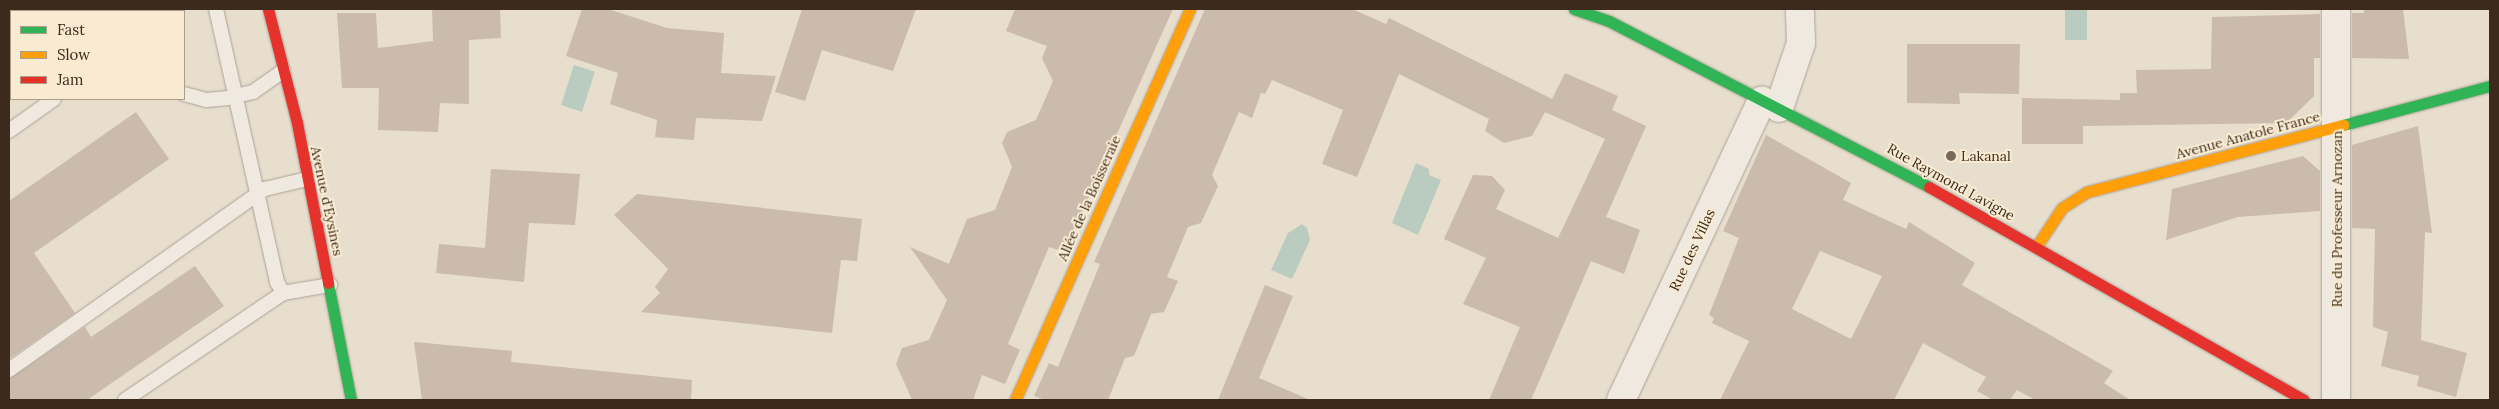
<!DOCTYPE html>
<html>
<head>
<meta charset="utf-8">
<style>
	body { margin:0 }
	#map { position:relative; width:2499px; height:409px; overflow:hidden; background:#e7decd; font-family:Lora,serif }
	div>[style] { position:absolute }
	.water>* { inset:0; background:#b9ccbf; transform-origin:0 0 }
	.building>* { inset:0; background:#cbbbad }
	.path>* { height:3px; margin-top:-1.5px; transform-origin:0; background:repeating-linear-gradient(90deg,#c7bfb6 0 4px,transparent 0 6.5px) }
	.roads { filter:drop-shadow(0 0 1px #aca396) drop-shadow(0 0 1px #aca396) }
	.lane>* { height:14px; margin:-7px; padding:0 7px; transform-origin:7px; border-radius:7px; background:#efe9df }
	.street>* { height:28px; margin:-14px; padding:0 14px; transform-origin:14px; border-radius:14px; background:#efe9df }
	.fast>* { height:11px; margin:-5.5px; padding:0 5.5px; transform-origin:5.5px; border-radius:5.5px; background:#30b455 }
	.slow>* { height:11px; margin:-5.5px; padding:0 5.5px; transform-origin:5.5px; border-radius:5.5px; background:#ff9f0a }
	.jam>* { height:11px; margin:-5.5px; padding:0 5.5px; transform-origin:5.5px; border-radius:5.5px; background:#e5322d }
	.dots>* { width:14px; height:14px; translate:-50% -50%; box-sizing:border-box; border:2px solid #f8ebd2; border-radius:50% }
	span { translate:-50% -50%; white-space:nowrap; text-align:center; line-height:1.15; -webkit-text-stroke:4px #f8ebd2; paint-order:stroke }
	.street-label { font-size:14px; color:#3c2a1d }
	.poi-label { font-size:14px; color:#3c2a1d }
	.left { translate:0 -50%; text-align:left }
	.frame { position:absolute; inset:0; border:10px solid #3c2a1d; pointer-events:none }
	.legend { position:absolute; left:10px; top:10px; width:175px; height:90px; box-sizing:border-box; background:#f8ebd2; border:1px solid #ad9e8a; margin:0; padding:6px 9px; list-style:none; font-size:15px; color:#3c2a1d }
	.legend li { display:flex; align-items:center; gap:10px; height:25px }
	.legend b { width:25px; border:1px solid #ad9e8a }
</style>
</head>
<body>
<div id="map">
	<div class="water">
		<div style="left:2065px;top:9px;width:22px;height:31px"></div>
		<div style="left:574px;top:65px;width:22px;height:42px;rotate:18deg"></div>
		<div style="clip-path:polygon(1416px 163px,1429px 169px,1429px 175px,1441px 180px,1418px 235px,1392px 223px)"></div>
		<div style="clip-path:polygon(1302px 224px,1307px 228px,1310px 240px,1292px 279px,1271px 270px,1288px 233px)"></div>
	</div>
	<div class="building">
		<div style="clip-path:polygon(432px 9px,500px 9px,501px 38px,469px 40px,469px 104px,440px 103px,438px 132px,378px 130px,379px 88px,342px 88px,337px 13px,376px 13px,378px 48px,433px 41px)"></div>
		<div style="clip-path:polygon(582px 9px,608px 9px,667px 28px,724px 33px,721px 73px,776px 76px,762px 121px,696px 118px,694px 140px,655px 137px,657px 120px,610px 104px,618px 73px,566px 56px)"></div>
		<div style="clip-path:polygon(802px 9px,916px 9px,893px 71px,822px 50px,805px 101px,775px 92px)"></div>
		<div style="clip-path:polygon(1015px 9px,1173px 9px,1064px 252px,1049px 247px,1008px 344px,1020px 350px,1005px 384px,982px 375px,973px 400px,912px 400px,896px 364px,902px 348px,929px 340px,947px 300px,910px 247px,949px 264px,967px 219px,995px 210px,1012px 167px,1002px 143px,1007px 132px,1036px 120px,1053px 81px,1042px 58px,1047px 46px,1006px 31px)"></div>
		<div style="clip-path:polygon(1205px 9px,1352px 9px,1386px 24px,1389px 18px,1552px 99px,1565px 73px,1618px 96px,1612px 110px,1646px 126px,1606px 217px,1640px 230px,1624px 274px,1591px 261px,1531px 400px,1489px 400px,1520px 327px,1463px 304px,1486px 258px,1444px 239px,1473px 175px,1492px 176px,1505px 190px,1496px 209px,1558px 238px,1605px 139px,1545px 112px,1532px 136px,1504px 143px,1485px 131px,1489px 119px,1399px 74px,1357px 177px,1322px 164px,1343px 110px,1272px 80px,1265px 94px,1261px 93px,1252px 118px,1239px 112px,1212px 175px,1218px 186px,1201px 223px,1188px 227px,1167px 277px,1178px 281px,1164px 312px,1151px 314px,1134px 356px,1125px 358px,1108px 400px,1045px 400px,1034px 396px,1049px 363px,1058px 367px,1100px 264px,1094px 262px)"></div>
		<div style="clip-path:polygon(2364px 9px,2403px 9px,2409px 59px,2352px 58px,2352px 13px,2364px 13px)"></div>
		<div style="clip-path:polygon(2320px 14px,2320px 58px,2314px 58px,2314px 96px,2286px 123px,2083px 126px,2083px 144px,2022px 144px,2022px 98px,2120px 100px,2120px 93px,2137px 93px,2136px 70px,2211px 69px,2212px 17px)"></div>
		<div style="clip-path:polygon(1907px 44px,2020px 44px,2019px 94px,1959px 93px,1960px 104px,1907px 103px)"></div>
		<div style="clip-path:polygon(136px 112px,169px 159px,34px 253px,75px 313px,9px 359px,9px 201px)"></div>
		<div style="clip-path:polygon(2418px 126px,2432px 233px,2425px 232px,2421px 340px,2467px 353px,2456px 397px,2417px 386px,2419px 376px,2381px 366px,2388px 332px,2373px 327px,2375px 229px,2352px 228px,2352px 145px)"></div>
		<div style="clip-path:polygon(evenodd,1766px 135px,1851px 183px,1843px 200px,1906px 229px,1909px 222px,1975px 263px,1962px 285px,2113px 371px,2104px 383px,2130px 400px,2035px 400px,2017px 390px,2010px 400px,1993px 400px,1977px 391px,1986px 377px,1923px 343px,1894px 400px,1720px 400px,1749px 341px,1712px 323px,1714px 318px,1709px 315px,1739px 238px,1723px 231px,1766px 135px,1820px 251px,1882px 276px,1851px 339px,1792px 309px,1820px 251px)"></div>
		<div style="clip-path:polygon(2303px 156px,2320px 171px,2320px 211px,2238px 217px,2166px 240px,2172px 189px)"></div>
		<div style="clip-path:polygon(491px 169px,580px 174px,575px 225px,529px 223px,524px 282px,436px 273px,439px 244px,485px 248px)"></div>
		<div style="clip-path:polygon(637px 194px,862px 219px,857px 261px,841px 260px,832px 333px,641px 312px,660px 293px,655px 287px,668px 269px,614px 215px)"></div>
		<div style="clip-path:polygon(195px 266px,224px 306px,87px 400px,9px 400px,9px 379px,85px 327px,91px 337px)"></div>
		<div style="clip-path:polygon(1265px 285px,1293px 296px,1259px 378px,1310px 400px,1218px 400px)"></div>
		<div style="clip-path:polygon(414px 342px,512px 351px,511px 362px,692px 380px,691px 400px,422px 400px)"></div>
	</div>
	<div class="path">
		<div style="left:49px;top:11px;width:4px;rotate:-27deg"></div>
		<div style="left:9px;top:41px;width:3px;rotate:-45deg"></div>
	</div>
	<div class="roads">
		<div class="lane">
			<div style="left:216px;top:9px;width:280px;rotate:77.4deg"></div>
			<div style="left:277px;top:282px;width:13px;rotate:61deg"></div>
			<div style="left:184px;top:94px;width:23px;rotate:15deg"></div>
			<div style="left:206px;top:100px;width:21px;rotate:-5deg"></div>
			<div style="left:227px;top:98px;width:27px;rotate:-13deg"></div>
			<div style="left:253px;top:92px;width:37px;rotate:-35deg"></div>
			<div style="left:9px;top:131px;width:55px;rotate:-35.4deg"></div>
			<div style="left:9px;top:370px;width:314px;rotate:-35.3deg"></div>
			<div style="left:265px;top:189px;width:43px;rotate:-13.4deg"></div>
			<div style="left:125px;top:400px;width:191px;rotate:-34.1deg"></div>
			<div style="left:283px;top:293px;width:48px;rotate:-9.7deg"></div>
		</div>
		<div class="street">
			<div style="left:1779px;top:108px;width:69px;rotate:-71.3deg"></div>
			<div style="left:1801px;top:43px;width:34px;rotate:-92deg"></div>
			<div style="left:1621px;top:400px;width:331px;rotate:-64.8deg"></div>
			<div style="left:2336px;top:400px;width:391px;rotate:-90deg"></div>
		</div>
		<div class="fast">
			<div style="left:1574px;top:9px;width:37px;rotate:19deg"></div>
			<div style="left:1609px;top:21px;width:360px;rotate:27.4deg"></div>
			<div style="left:2343px;top:125px;width:152px;rotate:-14.9deg"></div>
			<div style="left:328px;top:283px;width:119px;rotate:78.9deg"></div>
		</div>
		<div class="slow">
			<div style="left:2036px;top:247px;width:47px;rotate:-56.3deg"></div>
			<div style="left:2062px;top:208px;width:30px;rotate:-33deg"></div>
			<div style="left:2087px;top:192px;width:265px;rotate:-14.7deg"></div>
			<div style="left:1015px;top:400px;width:428px;rotate:-65.9deg"></div>
		</div>
		<div class="jam">
			<div style="left:268px;top:9px;width:118px;rotate:75.7deg"></div>
			<div style="left:297px;top:123px;width:163px;rotate:79deg"></div>
			<div style="left:1929px;top:187px;width:431px;rotate:29.6deg"></div>
		</div>
	</div>
	<div class="dots">
		<div style="left:1951px;top:156px;background:#78695b"></div>
	</div>
	<div class="street-label">
		<span style="left:2248px;top:135px;rotate:-15deg">Avenue Anatole France</span>
		<span style="left:1951px;top:182px;rotate:29deg">Rue Raymond Lavigne</span>
		<span style="left:1089px;top:198px;rotate:-66deg">Allée de la Boisseraie</span>
		<span style="left:327px;top:201px;rotate:78deg">Avenue d'Eysines</span>
		<span style="left:2337px;top:219px;rotate:-90deg">Rue du Professeur Arnozan</span>
		<span style="left:1692px;top:250px;rotate:-65deg">Rue des Villas</span>
	</div>
	<div class="poi-label">
		<span class="left" style="left:1961px;top:156px">Lakanal</span>
	</div>
	<div class="frame"></div>
	<ul class="legend">
	<li><b style="height:6px;background:#30b455"></b>Fast</li>
	<li><b style="height:6px;background:#ff9f0a"></b>Slow</li>
	<li><b style="height:6px;background:#e5322d"></b>Jam</li>
	</ul>
</div>
</body>
</html>
